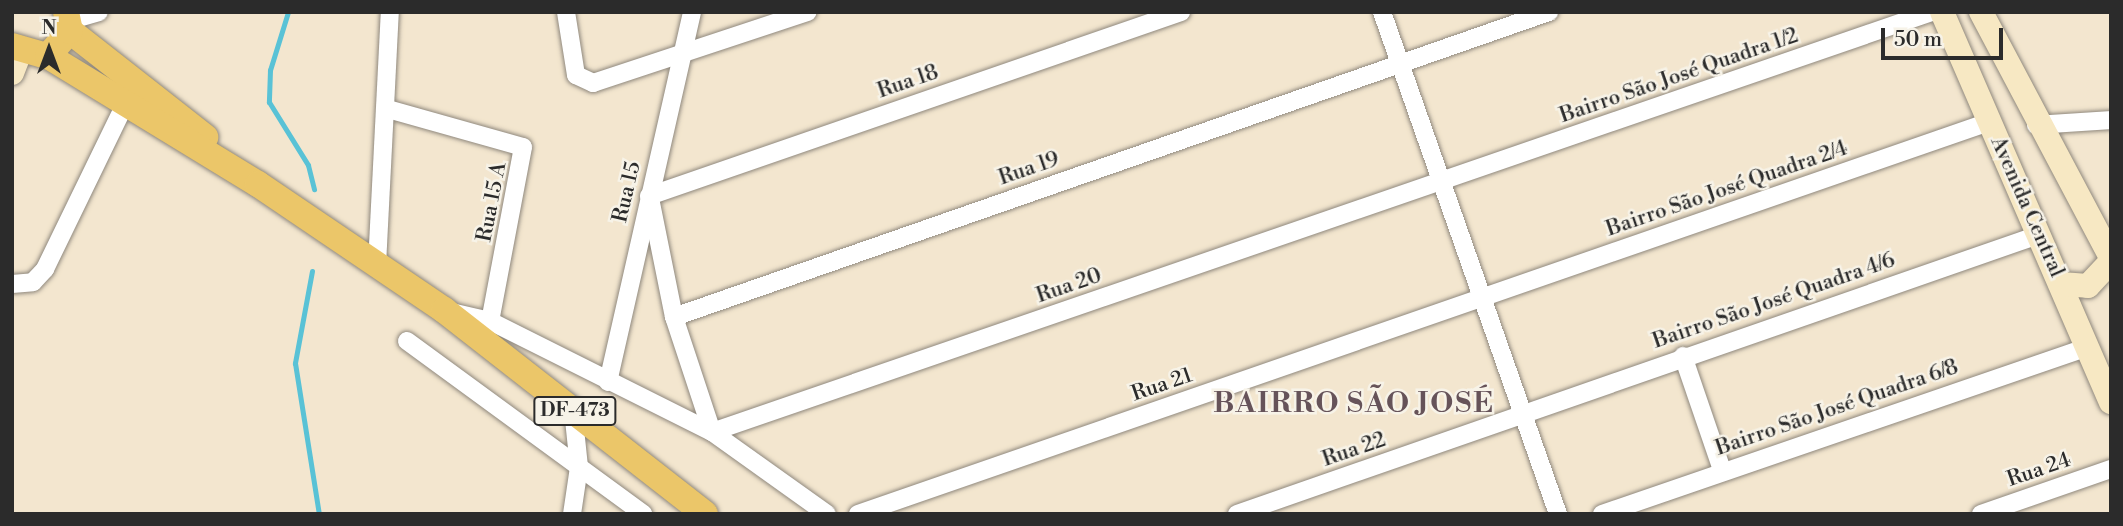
<!DOCTYPE html>
<html>
<head>
<meta charset="utf-8">
<style>
	body { margin:0 }
	#map { position:relative; width:2123px; height:526px; overflow:hidden; background:#f3e6cf; font-family:"Libre Bodoni",serif }
	div>[style] { position:absolute }
	.stream>* { height:5px; margin:-2.5px; padding:0 2.5px; transform-origin:2.5px; border-radius:2.5px; background:#59c2d6 }
	.roads { filter:drop-shadow(0 0 2px #8f887d) drop-shadow(0 0 2px #8f887d) }
	.street>* { height:18px; margin:-9px; padding:0 9px; transform-origin:9px; border-radius:9px; background:#fff }
	.secondary>* { height:24px; margin:-12px; padding:0 12px; transform-origin:12px; border-radius:12px; background:#f7e8c3 }
	.primary>* { height:26px; margin:-13px; padding:0 13px; transform-origin:13px; border-radius:13px; background:#ebc669 }
	span { translate:-50% -50%; white-space:nowrap; text-align:center; line-height:1.15; -webkit-text-stroke:5px #f7f3e8; paint-order:stroke }
	.shield-label span { padding:2px 5px; background:#f7f3e8; border:2px solid; border-radius:5px; -webkit-text-stroke-width:0 }
	.shield-label { font-size:19px; color:#2b2b2b; font-weight:700 }
	.street-label { font-size:21px; color:#2b2b2b }
	.district-label { font-size:28px; color:#665359; font-weight:700; letter-spacing:2px }
	.frame { position:absolute; inset:0; border:14px solid #2b2b2b; pointer-events:none }
	.north { position:absolute; left:14px; top:14px; width:70px; height:70px; -webkit-text-stroke:5px #f7f3e8; paint-order:stroke; rotate:0deg; font-size:19px; font-weight:700; line-height:28px; text-align:center; color:#2b2b2b }
	.north::after { content:''; display:block; margin:auto; width:24px; height:32px; background:#2b2b2b; clip-path:polygon(50% 0,100% 100%,50% 72%,0 100%) }
	.scale { position:absolute; left:1881px; top:28px; width:122px; height:32px; box-sizing:border-box; border:4px solid #2b2b2b; border-top:0; padding-left:9px; font-size:21px; line-height:24px; white-space:nowrap; color:#2b2b2b; -webkit-text-stroke:5px #f7f3e8; paint-order:stroke }
</style>
</head>
<body>
<div id="map">
	<div class="stream">
		<div style="left:288px;top:12px;width:61px;rotate:107.2deg"></div>
		<div style="left:270px;top:70px;width:32px;rotate:92deg"></div>
		<div style="left:269px;top:102px;width:74px;rotate:58.2deg"></div>
		<div style="left:308px;top:165px;width:25px;rotate:76deg"></div>
		<div style="left:312px;top:271px;width:94px;rotate:100.5deg"></div>
		<div style="left:295px;top:363px;width:153px;rotate:81deg"></div>
	</div>
	<div class="roads">
		<div class="street">
			<div style="left:566px;top:12px;width:64px;rotate:81deg"></div>
			<div style="left:576px;top:75px;width:19px;rotate:25deg"></div>
			<div style="left:593px;top:83px;width:226px;rotate:-18.3deg"></div>
			<div style="left:1382px;top:12px;width:532px;rotate:70.68deg"></div>
			<div style="left:71px;top:20px;width:29px;rotate:-16deg"></div>
			<div style="left:388px;top:109px;width:140px;rotate:15.7deg"></div>
			<div style="left:523px;top:147px;width:177px;rotate:100.7deg"></div>
			<div style="left:2036px;top:125px;width:75px;rotate:-3.8deg"></div>
			<div style="left:649px;top:196px;width:563px;rotate:-19.08deg"></div>
			<div style="left:651px;top:203px;width:116px;rotate:78.6deg"></div>
			<div style="left:674px;top:317px;width:121px;rotate:71.7deg"></div>
			<div style="left:377px;top:265px;width:253px;rotate:-87.1deg"></div>
			<div style="left:12px;top:284px;width:21px;rotate:-5deg"></div>
			<div style="left:33px;top:282px;width:18px;rotate:-47deg"></div>
			<div style="left:45px;top:269px;width:183px;rotate:-64.1deg"></div>
			<div style="left:451px;top:312px;width:40px;rotate:13deg"></div>
			<div style="left:490px;top:321px;width:248px;rotate:26.6deg"></div>
			<div style="left:712px;top:432px;width:141px;rotate:35.5deg"></div>
			<div style="left:674px;top:317px;width:927px;rotate:-19.22deg"></div>
			<div style="left:407px;top:341px;width:293px;rotate:36.2deg"></div>
			<div style="left:1683px;top:356px;width:120px;rotate:71.1deg"></div>
			<div style="left:608px;top:382px;width:379px;rotate:-77.2deg"></div>
			<div style="left:712px;top:432px;width:1290px;rotate:-19deg"></div>
			<div style="left:572px;top:514px;width:48px;rotate:-81.5deg"></div>
			<div style="left:579px;top:467px;width:57px;rotate:-96deg"></div>
			<div style="left:858px;top:514px;width:1197px;rotate:-19.12deg"></div>
			<div style="left:1237px;top:514px;width:851px;rotate:-19.2deg"></div>
			<div style="left:1602px;top:514px;width:514px;rotate:-18.96deg"></div>
			<div style="left:1981px;top:514px;width:138px;rotate:-19.1deg"></div>
		</div>
		<div class="secondary">
			<div style="left:1942px;top:12px;width:425px;rotate:66.6deg"></div>
			<div style="left:1981px;top:12px;width:278px;rotate:62.1deg"></div>
			<div style="left:12px;top:73px;width:22px;rotate:-69deg"></div>
			<div style="left:2061px;top:284px;width:27px;rotate:4deg"></div>
			<div style="left:2088px;top:286px;width:34px;rotate:-47deg"></div>
		</div>
		<div class="primary">
			<div style="left:70px;top:31px;width:172px;rotate:38.1deg"></div>
			<div style="left:12px;top:46px;width:37px;rotate:16deg"></div>
			<div style="left:48px;top:56px;width:33px;rotate:-49deg"></div>
			<div style="left:70px;top:31px;width:19px;rotate:-102deg"></div>
			<div style="left:48px;top:56px;width:246px;rotate:31.4deg"></div>
			<div style="left:258px;top:184px;width:225px;rotate:34.1deg"></div>
			<div style="left:444px;top:310px;width:331px;rotate:38deg"></div>
		</div>
	</div>
	<div class="shield-label">
		<span style="left:575px;top:411px">DF-473</span>
	</div>
	<div class="street-label">
		<span style="left:1679px;top:76px;rotate:-19deg">Bairro São José Quadra 1/2</span>
		<span style="left:908px;top:82px;rotate:-19deg">Rua 18</span>
		<span style="left:1029px;top:169px;rotate:-19deg">Rua 19</span>
		<span style="left:1727px;top:189px;rotate:-19deg">Bairro São José Quadra 2/4</span>
		<span style="left:627px;top:192px;rotate:-77deg">Rua 15</span>
		<span style="left:492px;top:202px;rotate:-79deg">Rua 15 A</span>
		<span style="left:2027px;top:207px;rotate:66deg">Avenida Central</span>
		<span style="left:1069px;top:286px;rotate:-19deg">Rua 20</span>
		<span style="left:1774px;top:301px;rotate:-19deg">Bairro São José Quadra 4/6</span>
		<span style="left:1162px;top:385px;rotate:-19deg">Rua 21</span>
		<span style="left:1837px;top:408px;rotate:-19deg">Bairro São José Quadra 6/8</span>
		<span style="left:1354px;top:450px;rotate:-19deg">Rua 22</span>
		<span style="left:2039px;top:470px;rotate:-19deg">Rua 24</span>
	</div>
	<div class="district-label">
		<span style="left:1354px;top:404px">BAIRRO SÃO JOSÉ</span>
	</div>
	<div class="frame"></div>
	<div class="north">N</div>
	<div class="scale">50 m</div>
</div>
</body>
</html>
